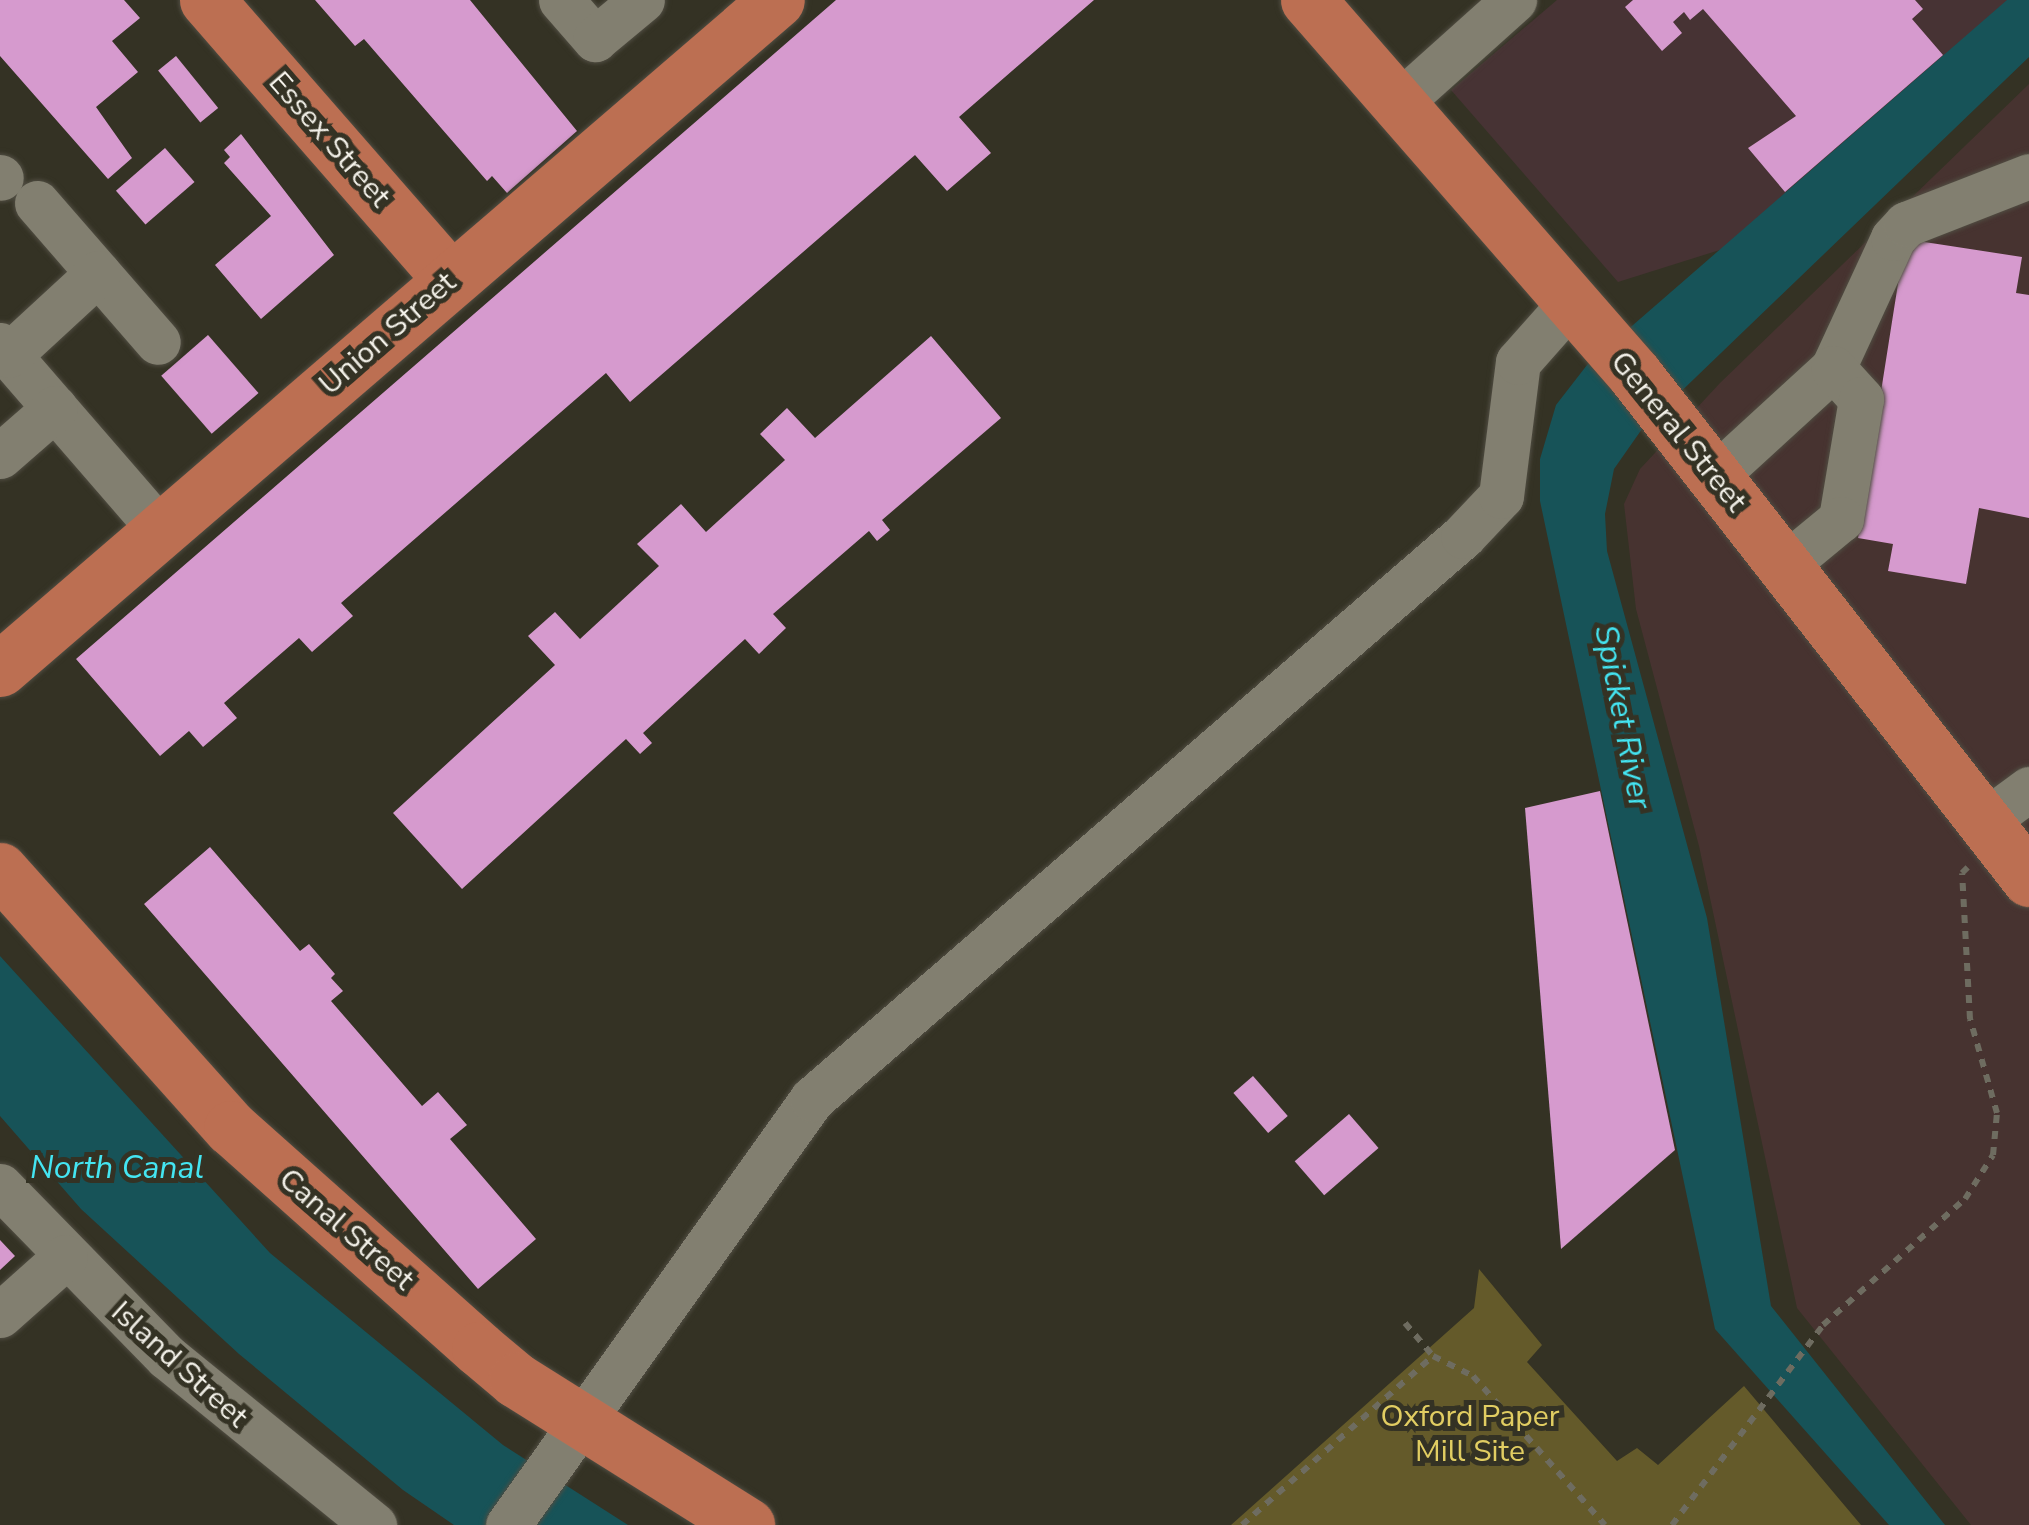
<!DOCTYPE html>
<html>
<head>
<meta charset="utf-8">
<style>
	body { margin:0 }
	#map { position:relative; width:2029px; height:1525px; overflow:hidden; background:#343224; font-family:"Nunito Sans",sans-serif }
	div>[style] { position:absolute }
	.education>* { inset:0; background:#473334 }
	.medical>* { inset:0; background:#473330 }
	.green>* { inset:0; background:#645a2a }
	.water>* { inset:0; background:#175358 }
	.building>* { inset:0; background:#d69ace; transform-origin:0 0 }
	.path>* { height:6px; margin-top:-3px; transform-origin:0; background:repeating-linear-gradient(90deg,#6e6c60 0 8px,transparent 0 16px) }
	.roads { filter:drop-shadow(0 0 2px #504d42) drop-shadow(0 0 2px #504d42) }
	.minor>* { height:45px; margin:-22.5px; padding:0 22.5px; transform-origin:22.5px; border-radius:22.5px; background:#827f70 }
	.major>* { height:55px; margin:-27.5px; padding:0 27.5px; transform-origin:27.5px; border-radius:27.5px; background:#bc6f52 }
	span { translate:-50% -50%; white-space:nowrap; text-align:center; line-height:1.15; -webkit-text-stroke:10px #343224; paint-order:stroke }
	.street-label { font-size:30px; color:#f3f1e9 }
	.park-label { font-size:30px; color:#e1cd62 }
	.water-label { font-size:32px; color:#44e5f2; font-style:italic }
</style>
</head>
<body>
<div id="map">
	<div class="education">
		<div style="clip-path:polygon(1557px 0,2008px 0,1726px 248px,1618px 282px,1451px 90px)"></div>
	</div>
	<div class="medical">
		<div style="clip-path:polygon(2029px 84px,2029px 1525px,1971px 1525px,1797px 1308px,1699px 846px,1636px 609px,1624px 504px,1640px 469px,1720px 383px)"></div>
	</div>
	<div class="green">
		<div style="clip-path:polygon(1479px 1269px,1542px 1345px,1527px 1362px,1617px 1461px,1637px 1448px,1658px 1465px,1744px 1386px,1861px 1525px,1231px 1525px,1474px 1308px)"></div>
	</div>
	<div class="water">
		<div style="clip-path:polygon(2007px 0,2029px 0,2029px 57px,1642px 429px,1614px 469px,1605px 514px,1607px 551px,1707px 918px,1771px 1306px,1945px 1525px,1889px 1525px,1715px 1329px,1540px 501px,1540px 459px,1556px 405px,1587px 365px)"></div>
		<div style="clip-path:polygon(0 956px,270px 1253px,503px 1445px,628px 1525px,454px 1525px,403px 1490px,239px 1354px,81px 1209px,0 1116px)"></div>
	</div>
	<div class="building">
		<div style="clip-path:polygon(0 0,124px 0,140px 18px,112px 41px,138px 72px,96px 107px,132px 158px,108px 179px,0 56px)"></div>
		<div style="clip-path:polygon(315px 0,470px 0,577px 131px,507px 193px,492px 176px,487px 181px,364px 39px,355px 46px)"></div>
		<div style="clip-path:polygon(836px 0,1094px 0,959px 117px,991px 153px,947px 191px,915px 155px,630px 402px,606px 373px,341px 603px,353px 616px,312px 652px,299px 638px,224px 703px,237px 718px,203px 747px,189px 731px,160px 756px,76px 659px)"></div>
		<div style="clip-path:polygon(1633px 0,1915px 0,1923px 9px,1912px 19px,1943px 55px,1785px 192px,1748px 148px,1796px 116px,1703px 9px,1690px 20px,1684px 12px,1673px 22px,1682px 33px,1662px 51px,1625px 7px)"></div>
		<div style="left:176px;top:56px;width:67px;height:23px;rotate:51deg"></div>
		<div style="clip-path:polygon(241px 134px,334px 255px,261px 319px,215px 265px,271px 216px,224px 163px,230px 157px,224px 150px)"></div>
		<div style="left:165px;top:148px;width:45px;height:65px;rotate:49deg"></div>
		<div style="clip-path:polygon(1905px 239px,2022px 257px,2016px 293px,2029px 295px,2029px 518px,1979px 508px,1966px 584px,1888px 571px,1893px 544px,1858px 538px)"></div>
		<div style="left:208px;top:335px;width:77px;height:62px;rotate:49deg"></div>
		<div style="clip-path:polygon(931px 336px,1001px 418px,882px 520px,890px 530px,877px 541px,869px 531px,773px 614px,786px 628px,759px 654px,745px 639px,643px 733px,652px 743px,640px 754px,626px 739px,462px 889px,393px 813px,555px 665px,528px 636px,555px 612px,580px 639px,659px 566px,637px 544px,681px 504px,706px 532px,785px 460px,760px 434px,787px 408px,815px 438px)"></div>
		<div style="clip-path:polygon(1600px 791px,1675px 1150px,1561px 1249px,1525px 808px)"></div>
		<div style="clip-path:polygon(210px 847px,300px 951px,309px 944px,335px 974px,331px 978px,343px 991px,331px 1001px,422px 1106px,438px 1092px,467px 1125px,450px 1139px,536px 1239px,478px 1289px,144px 904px)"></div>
		<div style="left:1253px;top:1076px;width:53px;height:26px;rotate:49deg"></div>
		<div style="left:1349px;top:1114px;width:45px;height:72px;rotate:49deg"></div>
		<div style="clip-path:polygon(0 1240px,15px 1256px,0 1270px)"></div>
	</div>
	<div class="path">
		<div style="left:1405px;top:1323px;width:43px;rotate:49.7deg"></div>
		<div style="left:1433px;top:1356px;width:45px;rotate:26.6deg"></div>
		<div style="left:1473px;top:1376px;width:199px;rotate:48.5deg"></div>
		<div style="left:1242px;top:1525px;width:255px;rotate:-41.5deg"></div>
		<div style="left:1672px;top:1525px;width:251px;rotate:-52.9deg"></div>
		<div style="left:1823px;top:1325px;width:190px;rotate:-41.6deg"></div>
		<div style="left:1965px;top:1199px;width:52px;rotate:-57.5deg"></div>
		<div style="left:1993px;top:1155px;width:42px;rotate:-84.6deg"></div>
		<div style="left:1997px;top:1113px;width:98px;rotate:-106deg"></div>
		<div style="left:1970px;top:1019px;width:146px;rotate:-93.1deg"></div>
		<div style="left:1962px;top:873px;width:8px;rotate:-45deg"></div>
	</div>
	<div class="roads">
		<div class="minor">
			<div style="left:561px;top:0;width:52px;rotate:48.9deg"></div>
			<div style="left:595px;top:39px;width:61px;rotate:-39.7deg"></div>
			<div style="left:1398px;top:104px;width:156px;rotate:-41.9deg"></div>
			<div style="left:0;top:177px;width:1px;rotate:45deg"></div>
			<div style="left:37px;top:203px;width:184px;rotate:49deg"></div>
			<div style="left:0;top:345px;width:246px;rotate:49.1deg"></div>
			<div style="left:9px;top:355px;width:121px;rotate:-42.7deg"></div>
			<div style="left:1833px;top:368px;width:143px;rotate:-65.2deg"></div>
			<div style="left:1893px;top:238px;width:19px;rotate:-47deg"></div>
			<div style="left:1906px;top:224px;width:132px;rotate:-21.3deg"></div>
			<div style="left:0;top:456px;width:73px;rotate:-41.1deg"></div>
			<div style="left:1714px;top:477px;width:161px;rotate:-42.5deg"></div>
			<div style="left:1833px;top:368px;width:42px;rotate:47.9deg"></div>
			<div style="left:1861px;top:399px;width:122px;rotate:99.5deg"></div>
			<div style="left:1841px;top:519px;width:74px;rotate:140.5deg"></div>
			<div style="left:1984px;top:822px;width:56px;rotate:-36.3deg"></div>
			<div style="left:0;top:1186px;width:239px;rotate:45.7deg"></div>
			<div style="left:167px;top:1357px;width:267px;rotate:39.1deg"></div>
			<div style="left:0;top:1315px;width:87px;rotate:-41.7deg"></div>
			<div style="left:508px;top:1525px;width:523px;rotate:-54.49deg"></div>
			<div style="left:812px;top:1099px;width:861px;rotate:-40.85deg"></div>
			<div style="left:1463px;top:536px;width:55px;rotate:-46.5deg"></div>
			<div style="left:1501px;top:496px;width:135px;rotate:-82.8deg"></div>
			<div style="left:1518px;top:362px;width:80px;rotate:-48.5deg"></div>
		</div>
		<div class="major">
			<div style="left:207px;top:0;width:371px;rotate:48.9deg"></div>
			<div style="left:1308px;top:0;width:498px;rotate:48.9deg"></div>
			<div style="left:1635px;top:375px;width:640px;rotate:51.98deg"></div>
			<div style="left:0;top:669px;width:1025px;rotate:-40.73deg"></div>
			<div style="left:0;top:870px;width:346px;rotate:48.2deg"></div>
			<div style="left:231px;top:1128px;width:332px;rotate:41.7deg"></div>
			<div style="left:479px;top:1349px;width:48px;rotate:40deg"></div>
			<div style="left:516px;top:1380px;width:273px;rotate:32.1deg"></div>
		</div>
	</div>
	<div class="street-label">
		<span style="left:329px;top:140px;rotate:49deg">Essex Street</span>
		<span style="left:388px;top:334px;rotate:-41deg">Union Street</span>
		<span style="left:1678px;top:432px;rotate:51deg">General Street</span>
		<span style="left:346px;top:1230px;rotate:41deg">Canal Street</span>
		<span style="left:179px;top:1365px;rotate:42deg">Island Street</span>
	</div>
	<div class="park-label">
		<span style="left:1470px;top:1434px">Oxford Paper<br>Mill Site</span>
	</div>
	<div class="water-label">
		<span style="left:1622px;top:717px;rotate:79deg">Spicket River</span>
		<span style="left:117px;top:1168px">North Canal</span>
	</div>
</div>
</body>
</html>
